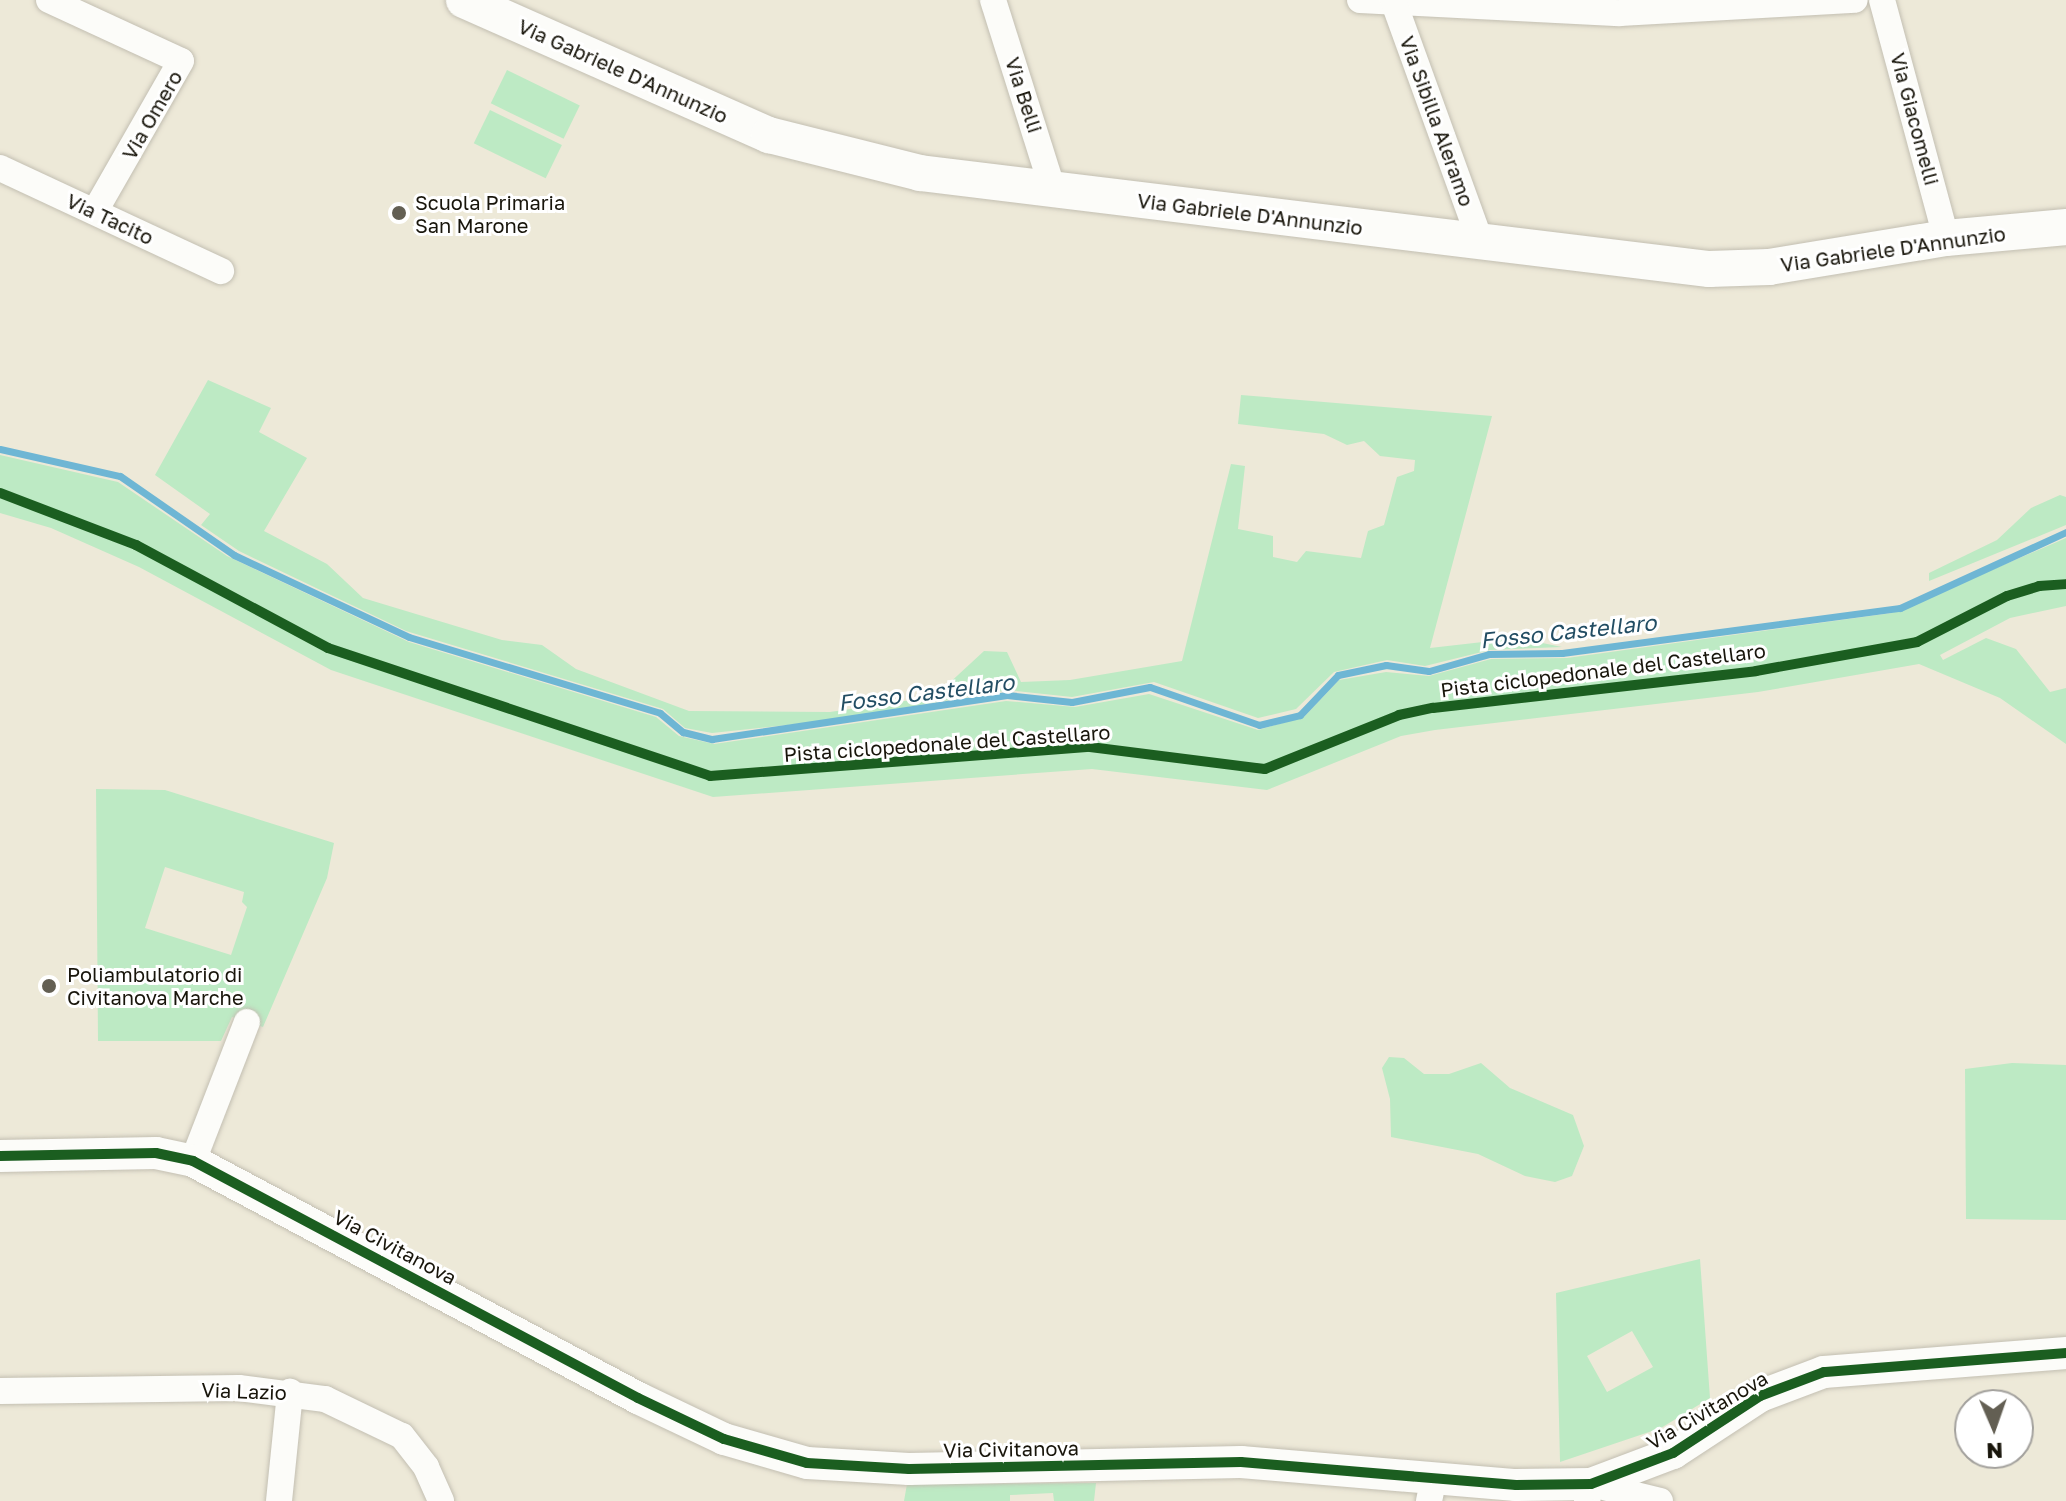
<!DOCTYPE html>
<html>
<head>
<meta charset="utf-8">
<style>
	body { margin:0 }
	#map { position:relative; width:2066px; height:1501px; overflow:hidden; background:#ede9d8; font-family:"Golos Text",sans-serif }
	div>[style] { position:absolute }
	.green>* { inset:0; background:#bdeac4; transform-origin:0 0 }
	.stream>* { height:7px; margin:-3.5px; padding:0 3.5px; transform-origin:3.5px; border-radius:3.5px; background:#6eb6d4 }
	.roads { filter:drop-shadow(0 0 2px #c3bfb2) drop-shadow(0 0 2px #c3bfb2) }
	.minor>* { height:26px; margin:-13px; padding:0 13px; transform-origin:13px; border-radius:13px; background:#fcfcf9 }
	.tertiary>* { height:32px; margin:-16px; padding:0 16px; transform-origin:16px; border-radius:16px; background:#fcfcf9 }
	.secondary>* { height:36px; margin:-18px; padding:0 18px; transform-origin:18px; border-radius:18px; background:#fcfcf9 }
	.cycleway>* { height:10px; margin:-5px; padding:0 5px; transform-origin:5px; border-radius:5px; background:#1b5e20 }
	.dots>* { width:22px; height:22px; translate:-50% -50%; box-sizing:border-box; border:4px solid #fff; border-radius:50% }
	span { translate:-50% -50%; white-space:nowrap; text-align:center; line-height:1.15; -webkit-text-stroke:6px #fff; paint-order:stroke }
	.street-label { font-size:20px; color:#18150b }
	.poi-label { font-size:20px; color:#18150b }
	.left { translate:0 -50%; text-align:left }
	.water-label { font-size:22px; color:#224d63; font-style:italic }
	.north { position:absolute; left:1954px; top:1389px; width:80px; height:80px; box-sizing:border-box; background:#fff; border:2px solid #a3a19d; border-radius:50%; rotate:178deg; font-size:22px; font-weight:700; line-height:32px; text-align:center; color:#18150b }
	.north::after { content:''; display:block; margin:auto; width:28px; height:36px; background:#635f53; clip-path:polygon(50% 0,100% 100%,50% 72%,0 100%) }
</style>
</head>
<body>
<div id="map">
	<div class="green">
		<div style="left:507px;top:70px;width:81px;height:37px;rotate:26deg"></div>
		<div style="left:490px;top:110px;width:80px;height:37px;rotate:26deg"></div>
		<div style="clip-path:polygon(208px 380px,271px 408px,259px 432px,307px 458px,264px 531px,327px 564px,363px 598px,502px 640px,542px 645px,576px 669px,689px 711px,830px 712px,918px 699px,945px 687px,984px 651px,1007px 652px,1021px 682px,1070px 680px,1182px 661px,1231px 464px,1245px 466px,1238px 529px,1273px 536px,1273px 557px,1297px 562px,1306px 551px,1361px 558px,1368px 531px,1384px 525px,1397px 477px,1414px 471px,1415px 460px,1380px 456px,1364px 441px,1347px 445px,1324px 434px,1238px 424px,1241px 395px,1492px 416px,1430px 648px,1518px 638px,1562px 647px,1490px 650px,1425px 666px,1387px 660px,1334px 672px,1296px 709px,1258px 718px,1154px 682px,1072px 697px,1008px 690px,833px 720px,712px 733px,685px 728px,663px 709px,406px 631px,239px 551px,201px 525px,210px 514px,155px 475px)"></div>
		<div style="clip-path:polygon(0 455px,118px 482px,227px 556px,409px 642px,656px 717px,679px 736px,714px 744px,1006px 701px,1075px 707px,1149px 694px,1258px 730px,1304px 717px,1339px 680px,1386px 672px,1429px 676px,1491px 659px,1567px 658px,1892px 613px,2066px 538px,2066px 606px,2010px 618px,1940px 655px,1943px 660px,1986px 638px,2016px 649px,2050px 692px,2066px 688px,2066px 744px,2000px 698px,1919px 664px,1758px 692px,1435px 730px,1401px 736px,1267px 790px,1092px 769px,713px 797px,331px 670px,139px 567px,51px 528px,0 513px)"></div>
		<div style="clip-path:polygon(2060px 495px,2066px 497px,2066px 525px,1929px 581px,1929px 573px,1997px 540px,2031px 508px)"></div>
		<div style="clip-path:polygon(evenodd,96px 789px,165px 790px,334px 843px,327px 878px,263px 1027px,232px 1017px,221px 1041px,98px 1041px,96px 789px,165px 867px,244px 892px,242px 902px,247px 907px,231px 955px,145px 928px,165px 867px)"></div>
		<div style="clip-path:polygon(1389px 1057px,1404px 1058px,1424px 1074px,1449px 1074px,1481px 1063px,1510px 1088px,1573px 1115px,1584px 1146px,1572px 1176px,1555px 1182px,1525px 1176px,1478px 1154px,1391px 1137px,1390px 1099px,1382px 1068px)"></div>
		<div style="clip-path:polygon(2012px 1063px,2066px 1065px,2066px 1220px,1966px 1219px,1965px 1069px)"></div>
		<div style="clip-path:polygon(evenodd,1700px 1259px,1710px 1398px,1661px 1428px,1560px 1462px,1556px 1293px,1700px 1259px,1632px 1331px,1653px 1367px,1607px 1392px,1587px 1356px,1632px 1331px)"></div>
		<div style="clip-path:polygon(1096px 1483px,1094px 1501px,1054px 1501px,1053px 1493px,1010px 1495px,1010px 1501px,904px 1501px,907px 1484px)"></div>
	</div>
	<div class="stream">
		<div style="left:0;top:449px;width:123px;rotate:12.7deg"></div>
		<div style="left:120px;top:476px;width:139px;rotate:34.7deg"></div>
		<div style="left:234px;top:555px;width:193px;rotate:25.1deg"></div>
		<div style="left:409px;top:637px;width:262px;rotate:16.8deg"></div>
		<div style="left:660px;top:713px;width:30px;rotate:40deg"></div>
		<div style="left:683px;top:732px;width:30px;rotate:14deg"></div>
		<div style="left:712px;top:739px;width:298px;rotate:-8.5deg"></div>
		<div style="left:1007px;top:695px;width:65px;rotate:6.1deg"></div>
		<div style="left:1072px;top:702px;width:79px;rotate:-10.9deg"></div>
		<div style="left:1150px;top:687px;width:115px;rotate:19.2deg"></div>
		<div style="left:1259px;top:725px;width:42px;rotate:-13.7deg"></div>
		<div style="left:1300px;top:715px;width:55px;rotate:-46.5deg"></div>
		<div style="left:1338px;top:675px;width:49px;rotate:-11.8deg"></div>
		<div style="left:1386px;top:665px;width:43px;rotate:7.9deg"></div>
		<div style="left:1429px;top:671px;width:62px;rotate:-15.8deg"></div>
		<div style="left:1489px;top:654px;width:73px;rotate:-0.8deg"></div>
		<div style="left:1562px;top:653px;width:341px;rotate:-7.6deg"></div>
		<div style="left:1900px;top:608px;width:183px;rotate:-24.6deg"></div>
	</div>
	<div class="roads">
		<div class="minor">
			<div style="left:49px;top:0;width:145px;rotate:24.8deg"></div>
			<div style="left:181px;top:61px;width:173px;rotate:119.8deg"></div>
			<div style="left:993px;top:0;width:199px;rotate:72.5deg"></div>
			<div style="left:1360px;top:0;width:260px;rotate:2.9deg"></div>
			<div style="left:1620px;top:13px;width:235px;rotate:-3.2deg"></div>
			<div style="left:1393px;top:0;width:258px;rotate:70.1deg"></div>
			<div style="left:1882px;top:0;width:246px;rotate:74.9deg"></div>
			<div style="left:0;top:168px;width:244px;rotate:25deg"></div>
			<div style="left:193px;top:1161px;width:149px;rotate:-68.8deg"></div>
			<div style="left:0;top:1391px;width:239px;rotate:-0.7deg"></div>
			<div style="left:239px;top:1388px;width:87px;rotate:7.3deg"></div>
			<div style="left:325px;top:1399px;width:85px;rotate:25.7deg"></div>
			<div style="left:402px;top:1436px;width:39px;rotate:52deg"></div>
			<div style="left:426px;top:1467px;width:37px;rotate:66deg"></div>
			<div style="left:279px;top:1501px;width:110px;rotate:-84.2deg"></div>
			<div style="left:1429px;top:1501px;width:25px;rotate:-78deg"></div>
			<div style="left:1587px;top:1501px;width:17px;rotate:-77deg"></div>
			<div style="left:1591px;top:1484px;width:71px;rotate:13.8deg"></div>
		</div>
		<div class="tertiary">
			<div style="left:0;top:1156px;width:156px;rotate:-1.1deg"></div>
			<div style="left:156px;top:1153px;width:38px;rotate:12deg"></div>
			<div style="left:193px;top:1161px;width:504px;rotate:28.04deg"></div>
			<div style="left:638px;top:1398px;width:95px;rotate:25.5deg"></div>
			<div style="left:724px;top:1439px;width:86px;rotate:16.1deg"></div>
			<div style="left:807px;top:1463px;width:102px;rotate:3.4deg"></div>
			<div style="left:909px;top:1469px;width:332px;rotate:-1.2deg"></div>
			<div style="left:1241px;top:1462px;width:276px;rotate:4.8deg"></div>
			<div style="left:1516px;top:1485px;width:75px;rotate:-0.8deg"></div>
			<div style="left:1591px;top:1484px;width:88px;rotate:-20.7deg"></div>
			<div style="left:1673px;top:1453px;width:104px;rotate:-33.2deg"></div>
			<div style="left:1760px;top:1396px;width:68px;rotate:-20.6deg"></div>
			<div style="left:1824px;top:1372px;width:243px;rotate:-4.5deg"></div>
		</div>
		<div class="secondary">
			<div style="left:464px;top:0;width:334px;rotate:23.9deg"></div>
			<div style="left:769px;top:135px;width:156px;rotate:14.1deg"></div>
			<div style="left:920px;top:173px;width:795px;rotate:6.94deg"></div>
			<div style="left:1709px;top:269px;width:60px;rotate:-1.9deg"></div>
			<div style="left:1769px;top:267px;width:179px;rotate:-9.3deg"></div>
			<div style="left:1946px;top:238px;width:121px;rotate:-5.2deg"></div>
		</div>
	</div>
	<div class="cycleway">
		<div style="left:0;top:493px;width:146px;rotate:20.9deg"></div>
		<div style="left:136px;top:545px;width:218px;rotate:28.2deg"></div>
		<div style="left:328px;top:648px;width:403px;rotate:18.5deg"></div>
		<div style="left:710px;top:776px;width:381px;rotate:-4.4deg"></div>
		<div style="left:1090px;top:747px;width:176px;rotate:7.2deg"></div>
		<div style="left:1265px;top:769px;width:144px;rotate:-21.9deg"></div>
		<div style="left:1399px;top:715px;width:35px;rotate:-12deg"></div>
		<div style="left:1433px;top:708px;width:325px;rotate:-6.5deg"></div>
		<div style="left:1756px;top:671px;width:164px;rotate:-10.2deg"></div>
		<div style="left:1917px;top:642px;width:101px;rotate:-27.1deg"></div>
		<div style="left:2007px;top:596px;width:34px;rotate:-17deg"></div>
		<div style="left:2039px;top:586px;width:27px;rotate:-4deg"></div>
		<div style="left:0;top:1156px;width:156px;rotate:-1.1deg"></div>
		<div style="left:156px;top:1153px;width:38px;rotate:12deg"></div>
		<div style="left:193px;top:1161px;width:504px;rotate:28.04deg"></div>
		<div style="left:638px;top:1398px;width:95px;rotate:25.5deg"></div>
		<div style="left:724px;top:1439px;width:86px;rotate:16.1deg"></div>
		<div style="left:807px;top:1463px;width:102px;rotate:3.4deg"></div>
		<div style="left:909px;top:1469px;width:332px;rotate:-1.2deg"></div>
		<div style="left:1241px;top:1462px;width:276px;rotate:4.8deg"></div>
		<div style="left:1516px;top:1485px;width:75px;rotate:-0.8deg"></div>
		<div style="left:1591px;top:1484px;width:88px;rotate:-20.7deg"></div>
		<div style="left:1673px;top:1453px;width:104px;rotate:-33.2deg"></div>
		<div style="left:1760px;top:1396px;width:68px;rotate:-20.6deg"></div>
		<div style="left:1824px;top:1372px;width:243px;rotate:-4.5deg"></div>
	</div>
	<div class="dots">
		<div style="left:399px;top:213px;background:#635f53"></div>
		<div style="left:49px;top:986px;background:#635f53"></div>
	</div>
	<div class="street-label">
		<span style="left:623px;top:71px;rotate:24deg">Via Gabriele D'Annunzio</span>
		<span style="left:1024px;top:95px;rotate:72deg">Via Belli</span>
		<span style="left:152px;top:115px;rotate:-60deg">Via Omero</span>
		<span style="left:1915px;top:119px;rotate:75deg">Via Giacomelli</span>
		<span style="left:1437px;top:121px;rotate:70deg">Via Sibilla Aleramo</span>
		<span style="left:1250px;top:214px;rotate:7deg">Via Gabriele D'Annunzio</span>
		<span style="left:110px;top:219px;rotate:25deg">Via Tacito</span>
		<span style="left:1893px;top:249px;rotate:-8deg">Via Gabriele D'Annunzio</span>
		<span style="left:1603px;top:670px;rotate:-7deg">Pista ciclopedonale del Castellaro</span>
		<span style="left:947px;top:743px;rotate:-4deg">Pista ciclopedonale del Castellaro</span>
		<span style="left:395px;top:1247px;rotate:28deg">Via Civitanova</span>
		<span style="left:244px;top:1391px;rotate:2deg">Via Lazio</span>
		<span style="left:1707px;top:1410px;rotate:-30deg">Via Civitanova</span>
		<span style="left:1011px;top:1449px;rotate:-1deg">Via Civitanova</span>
	</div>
	<div class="poi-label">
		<span class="left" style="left:415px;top:214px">Scuola Primaria<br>San Marone</span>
		<span class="left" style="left:67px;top:986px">Poliambulatorio di<br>Civitanova Marche</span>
	</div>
	<div class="water-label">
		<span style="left:1568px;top:631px;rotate:-6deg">Fosso Castellaro</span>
		<span style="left:926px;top:692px;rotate:-7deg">Fosso Castellaro</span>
	</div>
	<div class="north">N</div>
</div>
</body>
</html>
